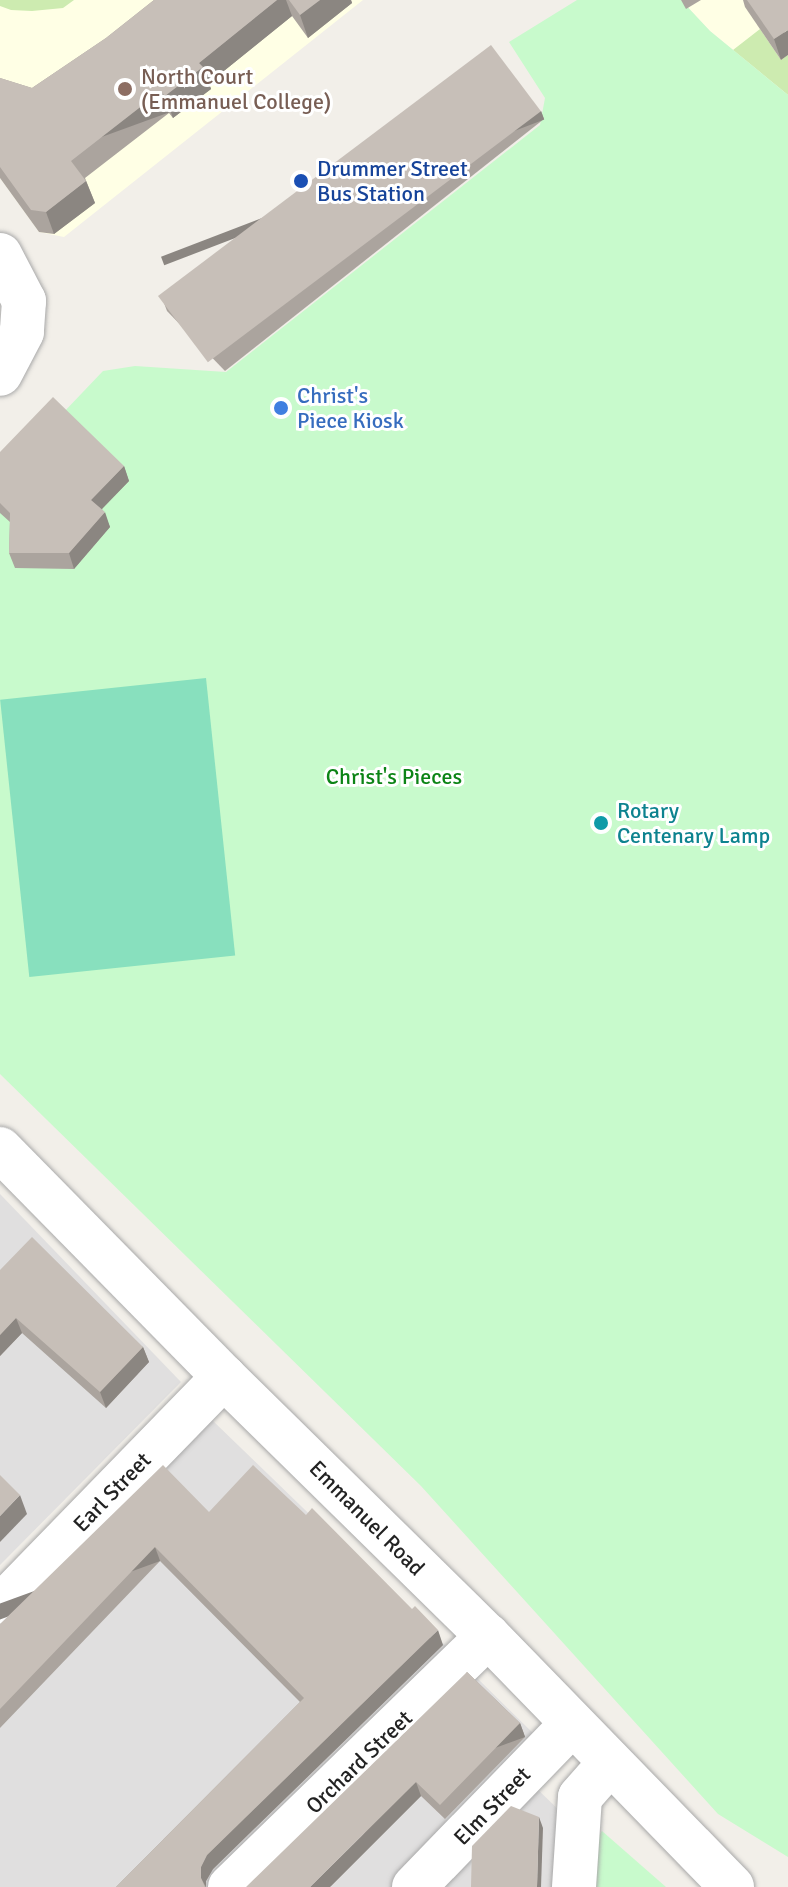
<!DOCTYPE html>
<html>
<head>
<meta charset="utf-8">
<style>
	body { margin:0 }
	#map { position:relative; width:788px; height:1887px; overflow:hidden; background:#f2efe9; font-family:Signika,sans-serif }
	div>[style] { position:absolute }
	.residential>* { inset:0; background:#e0dfdf }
	.education>* { inset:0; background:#ffffe5 }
	.grass>* { inset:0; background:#cdebb0 }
	.park>* { inset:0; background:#c8facc }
	.pitch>* { inset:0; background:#88e0be; transform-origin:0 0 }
	.roads { filter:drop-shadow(0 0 2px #a9a9a9) drop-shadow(0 0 2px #a9a9a9) }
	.minor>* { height:44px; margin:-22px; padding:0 22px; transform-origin:22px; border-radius:22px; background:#fff }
	.wall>* { inset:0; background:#aba49e }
	.shaded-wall>* { inset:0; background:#8b8681; transform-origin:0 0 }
	.building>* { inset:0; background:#c7bfb8; transform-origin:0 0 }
	.dots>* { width:22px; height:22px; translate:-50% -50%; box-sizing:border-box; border:4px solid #fff; border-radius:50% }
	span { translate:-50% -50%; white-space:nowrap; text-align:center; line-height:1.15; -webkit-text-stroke:6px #fff; paint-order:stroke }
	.education-label { font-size:22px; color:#785e54 }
	.left { translate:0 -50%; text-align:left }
	.transit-label { font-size:22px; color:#164399 }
	.shop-label { font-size:22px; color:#366cbe }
	.park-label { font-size:22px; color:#0c8416 }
	.culture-label { font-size:22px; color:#0d838f }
	.street-label { font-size:22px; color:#222 }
</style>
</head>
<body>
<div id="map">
	<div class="residential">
		<div style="clip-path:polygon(0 1194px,181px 1382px,0 1565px)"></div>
		<div style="clip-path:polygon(212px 1420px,453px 1653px,215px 1887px,0 1887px,0 1639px)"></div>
		<div style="clip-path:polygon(470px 1671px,542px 1742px,401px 1887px,254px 1887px)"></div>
		<div style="clip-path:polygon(529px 1781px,565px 1816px,561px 1887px,427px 1887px)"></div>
	</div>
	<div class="education">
		<div style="clip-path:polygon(0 0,363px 0,64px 237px,39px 232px,0 178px)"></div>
		<div style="clip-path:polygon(681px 0,788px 0,788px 95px,710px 31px)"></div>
	</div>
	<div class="grass">
		<div style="clip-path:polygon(0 0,74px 0,63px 8px,32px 11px,11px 10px,0 6px)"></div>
		<div style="clip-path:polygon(760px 29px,781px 60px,788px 55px,788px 95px,733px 50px)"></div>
	</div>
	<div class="park">
		<div style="clip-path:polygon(577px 0,681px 0,710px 31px,788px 95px,788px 1857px,718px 1814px,421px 1486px,0 1074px,0 479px,103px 371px,135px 366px,226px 372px,540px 125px,545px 98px,509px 42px)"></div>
		<div style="clip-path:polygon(602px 1831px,666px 1887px,593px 1887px,596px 1839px)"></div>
	</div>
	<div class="pitch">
		<div style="left:206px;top:678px;width:279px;height:207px;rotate:84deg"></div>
	</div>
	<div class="roads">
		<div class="minor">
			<div style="left:0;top:255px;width:52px;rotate:62.4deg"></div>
			<div style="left:24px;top:301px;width:31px;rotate:94deg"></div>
			<div style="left:22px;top:332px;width:47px;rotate:117.6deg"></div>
			<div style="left:0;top:1149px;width:320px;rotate:45.5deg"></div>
			<div style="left:224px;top:1377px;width:370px;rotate:44.5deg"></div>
			<div style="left:488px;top:1636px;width:350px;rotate:45.8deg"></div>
			<div style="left:0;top:1607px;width:321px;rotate:-45.8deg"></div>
			<div style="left:230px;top:1887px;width:360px;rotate:-44.2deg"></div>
			<div style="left:414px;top:1887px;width:226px;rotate:-45.9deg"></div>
			<div style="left:574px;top:1887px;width:90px;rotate:-86.2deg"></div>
			<div style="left:580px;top:1797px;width:44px;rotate:-48.7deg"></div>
		</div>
	</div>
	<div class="wall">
		<div style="clip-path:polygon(154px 0,351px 0,352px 3px,308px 38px,292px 16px,209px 83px,211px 89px,173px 118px,169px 113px,85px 178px,95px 203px,54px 234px,39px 232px,0 178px,0 78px,32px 88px,106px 38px)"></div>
		<div style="clip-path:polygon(681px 0,701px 0,686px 9px)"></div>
		<div style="clip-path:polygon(743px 0,788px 0,781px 60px,745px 7px)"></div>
		<div style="clip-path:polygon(541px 111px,544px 119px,225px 371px,167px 311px,164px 303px)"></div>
		<div style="clip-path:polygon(0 452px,124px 466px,129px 481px,102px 509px,110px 527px,74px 569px,15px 568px,9px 553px,10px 522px,0 513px)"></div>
		<div style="clip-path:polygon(0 1270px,143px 1347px,149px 1362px,106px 1408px,22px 1333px,0 1356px)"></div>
		<div style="clip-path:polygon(209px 1512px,443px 1645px,213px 1869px,206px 1881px,206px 1887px,116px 1887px,300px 1702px,160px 1561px,0 1728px,0 1624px)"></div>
		<div style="clip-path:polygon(467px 1672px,520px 1723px,525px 1737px,445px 1819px,421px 1796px,330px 1887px)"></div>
	</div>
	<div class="shaded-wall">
		<div style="clip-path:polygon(277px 0,286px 0,292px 16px,209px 83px,211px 89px,173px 118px,165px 96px,199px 63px)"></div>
		<div style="clip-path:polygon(320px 0,351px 0,352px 3px,308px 38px,300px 15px)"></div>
		<div style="clip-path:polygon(788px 30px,788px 55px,781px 60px,774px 39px)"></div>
		<div style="left:161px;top:91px;width:23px;height:114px;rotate:70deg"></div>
		<div style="left:541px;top:111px;width:9px;height:407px;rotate:69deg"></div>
		<div style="clip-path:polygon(86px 181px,95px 203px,54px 234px,46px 212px)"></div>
		<div style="clip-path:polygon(124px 466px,129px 481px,96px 515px,91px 500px)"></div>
		<div style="clip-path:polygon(105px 512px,110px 527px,74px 569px,69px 553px)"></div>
		<div style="clip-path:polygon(16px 1318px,22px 1333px,0 1356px,0 1335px)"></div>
		<div style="clip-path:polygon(143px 1347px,149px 1362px,106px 1408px,100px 1392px)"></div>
		<div style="clip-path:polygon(20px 1495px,27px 1514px,0 1542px,0 1516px)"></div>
		<div style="left:155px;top:1547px;width:15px;height:224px;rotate:70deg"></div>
		<div style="clip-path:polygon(438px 1630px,443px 1645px,213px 1869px,206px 1881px,206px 1887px,201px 1878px,201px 1867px,207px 1855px)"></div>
		<div style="left:520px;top:1723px;width:15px;height:115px;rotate:70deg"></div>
		<div style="clip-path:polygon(416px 1782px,421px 1796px,330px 1887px,310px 1887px)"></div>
		<div style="clip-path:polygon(539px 1817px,543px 1828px,541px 1887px,537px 1887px)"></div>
	</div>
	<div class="building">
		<div style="clip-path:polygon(154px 0,277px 0,199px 63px,203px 67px,165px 96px,161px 91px,71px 161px,86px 181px,46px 212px,31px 210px,0 167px,0 78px,32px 88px,106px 38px)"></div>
		<div style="clip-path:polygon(289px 0,320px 0,300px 15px)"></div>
		<div style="clip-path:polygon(747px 0,788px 0,788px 30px,774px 39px)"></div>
		<div style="left:491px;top:45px;width:83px;height:417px;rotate:53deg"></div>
		<div style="clip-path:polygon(53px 397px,124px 466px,91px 500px,105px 512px,69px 553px,9px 553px,10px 513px,0 503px,0 452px)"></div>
		<div style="clip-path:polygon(32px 1237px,143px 1347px,100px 1392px,16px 1318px,0 1335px,0 1270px)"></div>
		<div style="clip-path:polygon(163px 1465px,209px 1512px,253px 1465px,306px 1515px,312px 1508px,412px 1609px,415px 1606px,438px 1630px,207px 1855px,201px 1867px,201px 1878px,205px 1887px,116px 1887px,304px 1698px,155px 1547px,0 1709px,0 1624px)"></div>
		<div style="clip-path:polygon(0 1475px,20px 1495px,0 1516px)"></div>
		<div style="clip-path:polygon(467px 1672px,520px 1723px,440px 1805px,416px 1782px,310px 1887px,246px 1887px)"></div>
		<div style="clip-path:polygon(511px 1806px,539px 1817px,537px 1887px,471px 1887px,472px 1846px)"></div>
	</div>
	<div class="dots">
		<div style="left:125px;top:89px;background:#8d6e63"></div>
		<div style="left:301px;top:181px;background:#1a4fb4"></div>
		<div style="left:281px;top:408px;background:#3f7fe0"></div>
		<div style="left:601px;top:823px;background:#0f9aa8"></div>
	</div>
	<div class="education-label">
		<span class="left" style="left:141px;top:89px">North Court<br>(Emmanuel College)</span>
	</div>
	<div class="transit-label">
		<span class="left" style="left:317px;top:181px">Drummer Street<br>Bus Station</span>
	</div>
	<div class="shop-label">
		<span class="left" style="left:297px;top:408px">Christ's<br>Piece Kiosk</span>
	</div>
	<div class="park-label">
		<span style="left:394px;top:777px">Christ's Pieces</span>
	</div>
	<div class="culture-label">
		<span class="left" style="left:617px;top:823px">Rotary<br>Centenary Lamp</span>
	</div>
	<div class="street-label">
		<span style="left:112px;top:1492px;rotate:-46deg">Earl Street</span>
		<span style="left:367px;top:1518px;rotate:45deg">Emmanuel Road</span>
		<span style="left:359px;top:1762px;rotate:-44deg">Orchard Street</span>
		<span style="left:492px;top:1806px;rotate:-46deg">Elm Street</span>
	</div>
</div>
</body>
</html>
